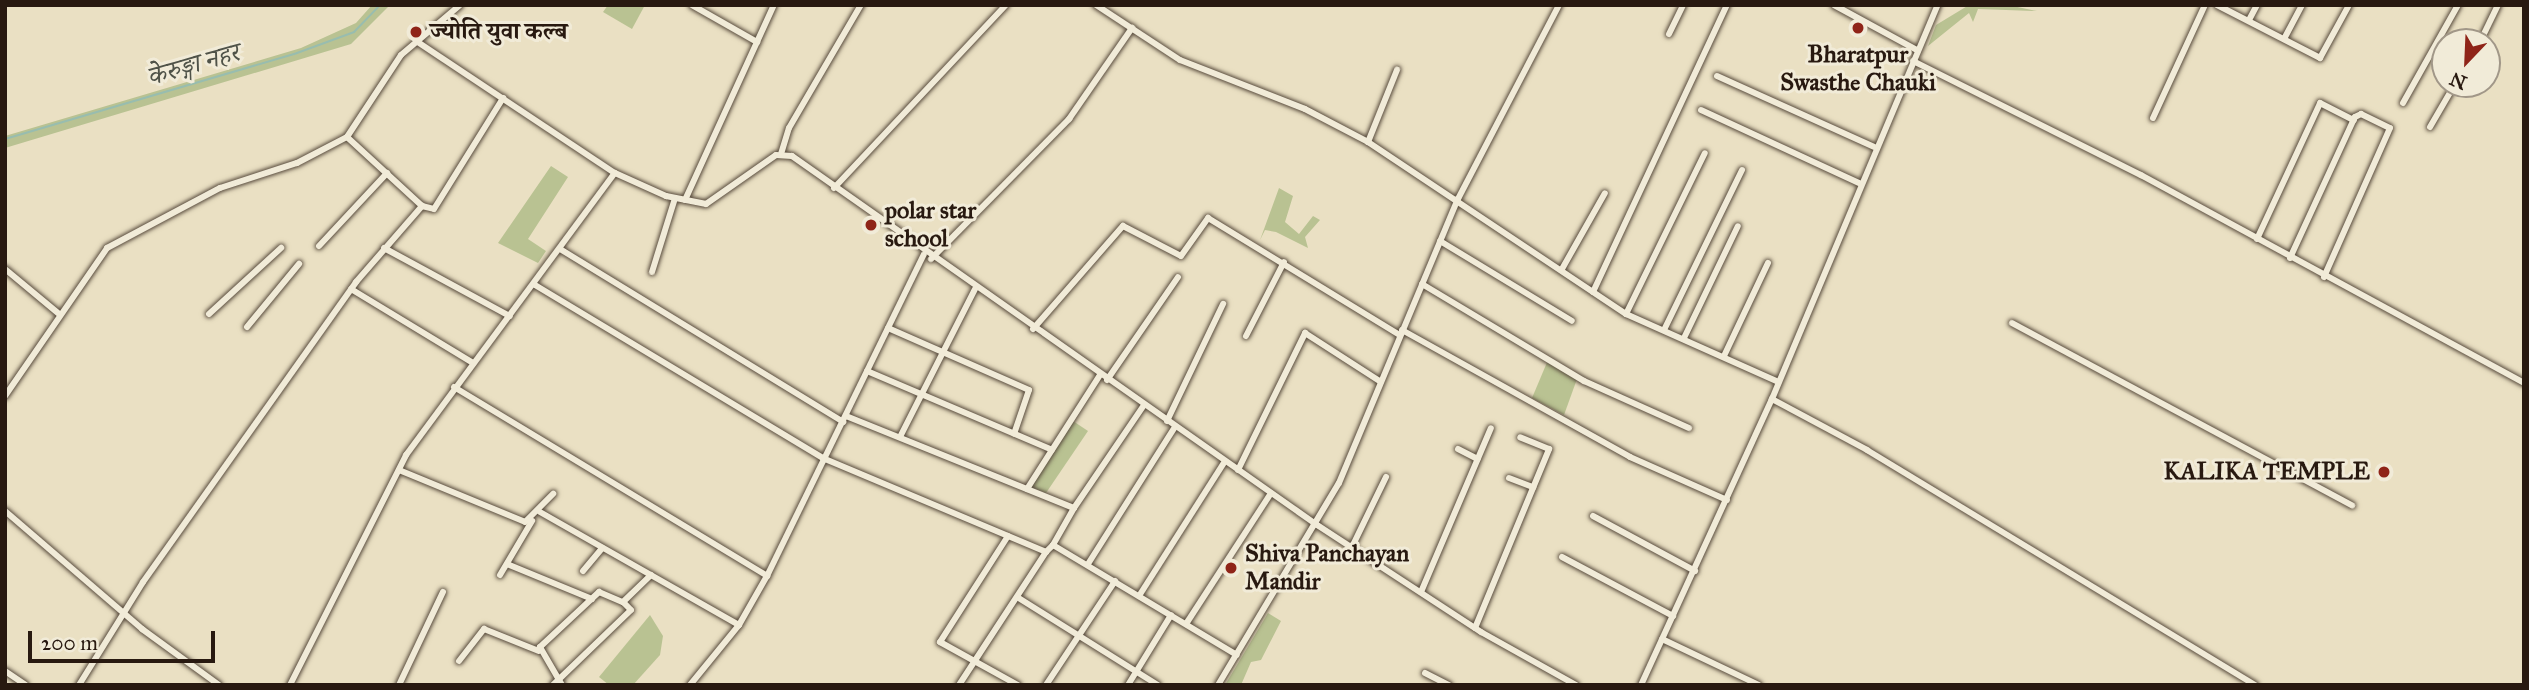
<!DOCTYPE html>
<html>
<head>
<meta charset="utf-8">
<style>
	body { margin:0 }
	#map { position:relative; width:2529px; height:690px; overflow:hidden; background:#eae0c3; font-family:"IM FELL Great Primer","Noto Serif Devanagari",serif }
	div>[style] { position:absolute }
	.green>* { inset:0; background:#b9c292 }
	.stream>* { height:2px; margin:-1px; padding:0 1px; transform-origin:1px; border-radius:1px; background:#98bdaf }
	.roads { filter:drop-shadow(0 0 2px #584b3d) drop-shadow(0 0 2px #584b3d) }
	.minor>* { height:6px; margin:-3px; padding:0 3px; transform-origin:3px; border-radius:3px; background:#f1ebd8 }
	.dots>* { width:19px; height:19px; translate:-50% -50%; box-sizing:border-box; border:4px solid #f1ebd8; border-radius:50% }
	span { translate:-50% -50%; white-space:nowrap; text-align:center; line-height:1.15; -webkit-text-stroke:6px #f1ebd8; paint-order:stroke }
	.poi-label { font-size:24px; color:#281910; font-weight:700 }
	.left { translate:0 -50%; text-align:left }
	.right { translate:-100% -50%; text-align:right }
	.water-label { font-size:26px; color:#4f5248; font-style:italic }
	.frame { position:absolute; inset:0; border:7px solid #281910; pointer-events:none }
	.north { position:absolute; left:2431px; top:28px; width:70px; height:70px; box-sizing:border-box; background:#f1ebd8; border:2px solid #a19788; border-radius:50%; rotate:203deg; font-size:19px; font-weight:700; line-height:28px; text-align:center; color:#281910 }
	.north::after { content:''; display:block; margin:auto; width:24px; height:32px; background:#8f2418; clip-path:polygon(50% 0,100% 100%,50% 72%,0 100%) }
	.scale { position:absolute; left:28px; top:631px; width:187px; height:32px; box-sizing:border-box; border:4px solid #281910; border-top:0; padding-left:9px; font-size:21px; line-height:24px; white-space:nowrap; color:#281910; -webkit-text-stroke:5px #f1ebd8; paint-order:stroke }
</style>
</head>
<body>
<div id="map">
	<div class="green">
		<div style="clip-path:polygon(372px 5px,390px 5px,351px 44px,5px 148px,5px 136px,301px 48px,356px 23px)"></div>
		<div style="clip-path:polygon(608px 5px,645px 5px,632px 29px,603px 12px)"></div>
		<div style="clip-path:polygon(1969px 5px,2008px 5px,2037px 11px,1978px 9px,1973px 22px,1969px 13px,1928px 46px,1936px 25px)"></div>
		<div style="clip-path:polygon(551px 166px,568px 177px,528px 239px,546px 251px,538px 263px,498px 243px)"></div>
		<div style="clip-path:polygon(1279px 188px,1293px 196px,1285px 222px,1299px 234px,1313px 216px,1320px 220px,1305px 237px,1308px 248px,1276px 232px,1265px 230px,1260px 240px)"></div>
		<div style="clip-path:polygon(1548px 360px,1577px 379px,1564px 415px,1532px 398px)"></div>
		<div style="clip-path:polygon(1070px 419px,1088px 431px,1046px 493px,1031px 487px)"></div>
		<div style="clip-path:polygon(1268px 613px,1281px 621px,1261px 660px,1251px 662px,1241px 685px,1225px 685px)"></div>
		<div style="clip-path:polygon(650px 615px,663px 636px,660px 655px,633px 685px,609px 685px,599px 677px)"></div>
	</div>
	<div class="stream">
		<div style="left:5px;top:139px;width:304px;rotate:-16.4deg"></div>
		<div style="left:297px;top:53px;width:61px;rotate:-20.2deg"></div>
		<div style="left:354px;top:32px;width:37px;rotate:-46deg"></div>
	</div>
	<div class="roads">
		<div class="minor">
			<div style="left:692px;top:5px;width:75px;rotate:29.6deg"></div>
			<div style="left:1096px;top:5px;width:100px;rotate:33.2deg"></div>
			<div style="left:1180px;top:60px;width:134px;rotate:21.4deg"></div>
			<div style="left:1305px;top:109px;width:71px;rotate:27.6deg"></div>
			<div style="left:1368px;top:142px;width:310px;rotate:33.7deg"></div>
			<div style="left:1626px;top:314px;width:167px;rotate:24deg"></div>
			<div style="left:1834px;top:5px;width:94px;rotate:28.5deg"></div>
			<div style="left:2217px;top:5px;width:116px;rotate:27.2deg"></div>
			<div style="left:2320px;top:58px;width:60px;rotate:-61.3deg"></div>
			<div style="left:2249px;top:20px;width:17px;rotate:-62deg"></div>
			<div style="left:1669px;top:34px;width:32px;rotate:-64deg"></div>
			<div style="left:2284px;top:39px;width:38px;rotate:-62deg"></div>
			<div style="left:2480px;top:42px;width:41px;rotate:-64.1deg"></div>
			<div style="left:419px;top:43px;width:235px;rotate:33.6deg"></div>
			<div style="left:615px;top:173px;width:56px;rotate:24.3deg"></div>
			<div style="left:666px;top:196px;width:41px;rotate:11.3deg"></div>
			<div style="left:706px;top:204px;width:85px;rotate:-35deg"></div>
			<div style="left:776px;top:155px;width:16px;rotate:4deg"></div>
			<div style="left:792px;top:156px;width:642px;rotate:35.1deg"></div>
			<div style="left:1317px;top:525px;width:196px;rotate:33.1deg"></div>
			<div style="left:1481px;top:632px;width:109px;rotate:29.2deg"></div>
			<div style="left:1913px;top:61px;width:255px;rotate:26.6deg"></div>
			<div style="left:2141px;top:175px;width:436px;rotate:28.5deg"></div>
			<div style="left:1717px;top:76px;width:172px;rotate:24.3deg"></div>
			<div style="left:2403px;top:103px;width:112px;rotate:-60.7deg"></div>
			<div style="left:1701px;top:110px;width:174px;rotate:24.8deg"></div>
			<div style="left:2153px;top:118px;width:124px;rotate:-65.3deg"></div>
			<div style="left:2430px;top:127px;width:50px;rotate:-59.8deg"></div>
			<div style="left:347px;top:137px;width:102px;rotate:42.6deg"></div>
			<div style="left:422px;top:206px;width:12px;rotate:14deg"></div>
			<div style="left:434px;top:209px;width:131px;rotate:-58.1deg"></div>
			<div style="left:1368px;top:142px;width:78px;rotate:-68.1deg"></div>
			<div style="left:781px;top:154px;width:27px;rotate:-73deg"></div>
			<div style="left:789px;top:128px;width:143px;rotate:-59.7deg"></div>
			<div style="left:834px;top:188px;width:251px;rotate:-46.8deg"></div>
			<div style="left:685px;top:200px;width:214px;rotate:-65.5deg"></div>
			<div style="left:2257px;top:239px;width:150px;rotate:-65.1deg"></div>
			<div style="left:2320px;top:103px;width:38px;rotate:27deg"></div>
			<div style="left:1440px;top:241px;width:154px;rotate:31.2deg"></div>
			<div style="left:319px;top:246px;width:100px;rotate:-47deg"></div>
			<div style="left:384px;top:248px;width:143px;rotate:28.4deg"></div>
			<div style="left:560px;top:249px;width:332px;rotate:31.4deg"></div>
			<div style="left:2290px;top:258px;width:155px;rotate:-65.3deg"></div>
			<div style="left:2355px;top:117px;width:7px;rotate:-27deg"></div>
			<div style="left:2361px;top:114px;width:32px;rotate:26deg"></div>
			<div style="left:2390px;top:128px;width:163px;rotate:113.9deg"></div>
			<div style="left:931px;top:259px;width:197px;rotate:-45.4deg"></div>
			<div style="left:1069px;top:119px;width:111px;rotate:-55.3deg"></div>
			<div style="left:5px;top:269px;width:69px;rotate:39.7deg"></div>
			<div style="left:1562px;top:269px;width:87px;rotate:-60.5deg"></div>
			<div style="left:652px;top:272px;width:77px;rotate:-72.7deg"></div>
			<div style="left:1422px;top:284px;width:189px;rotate:30.9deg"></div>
			<div style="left:1584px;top:381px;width:115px;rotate:24.1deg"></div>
			<div style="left:535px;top:285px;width:338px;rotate:31deg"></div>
			<div style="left:825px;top:459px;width:240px;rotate:22.8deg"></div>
			<div style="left:1046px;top:552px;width:10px;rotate:-45deg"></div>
			<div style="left:1053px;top:545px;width:214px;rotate:30.9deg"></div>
			<div style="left:351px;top:289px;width:143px;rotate:31.2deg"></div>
			<div style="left:1593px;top:292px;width:317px;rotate:-65deg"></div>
			<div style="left:209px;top:314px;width:98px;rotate:-42.5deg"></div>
			<div style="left:1626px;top:314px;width:179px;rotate:-63.9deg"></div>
			<div style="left:2012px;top:323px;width:386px;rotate:28.2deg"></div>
			<div style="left:247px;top:327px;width:82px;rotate:-50.5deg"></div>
			<div style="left:888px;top:328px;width:154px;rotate:23.7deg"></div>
			<div style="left:1029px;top:390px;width:46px;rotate:108.8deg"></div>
			<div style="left:1033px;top:329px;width:137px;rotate:-48.9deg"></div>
			<div style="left:1123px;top:226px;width:65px;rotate:27.3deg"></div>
			<div style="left:1181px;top:256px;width:47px;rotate:-54.6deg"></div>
			<div style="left:1208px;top:218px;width:225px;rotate:31.4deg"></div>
			<div style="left:1402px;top:330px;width:261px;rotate:29.1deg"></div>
			<div style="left:1630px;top:457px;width:106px;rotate:23.9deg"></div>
			<div style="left:1664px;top:330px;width:178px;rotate:-64deg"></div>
			<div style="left:1246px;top:336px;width:83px;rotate:-62.8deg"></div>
			<div style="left:1684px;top:338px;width:124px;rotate:-64.3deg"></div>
			<div style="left:1724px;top:356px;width:103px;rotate:-64.7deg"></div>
			<div style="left:867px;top:371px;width:201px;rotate:23.1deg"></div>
			<div style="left:1107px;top:380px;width:125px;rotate:-55.4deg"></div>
			<div style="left:454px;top:387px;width:366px;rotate:31.1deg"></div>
			<div style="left:5px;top:396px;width:180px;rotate:-55.4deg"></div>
			<div style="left:107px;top:248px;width:128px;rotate:-28deg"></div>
			<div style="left:220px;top:188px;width:81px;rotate:-18deg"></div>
			<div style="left:297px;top:163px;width:56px;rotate:-27.5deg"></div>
			<div style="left:347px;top:137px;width:98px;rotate:-56.6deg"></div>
			<div style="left:401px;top:55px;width:77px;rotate:-40.3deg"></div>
			<div style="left:1772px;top:399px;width:108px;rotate:28.2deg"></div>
			<div style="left:1867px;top:450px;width:454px;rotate:31.2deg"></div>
			<div style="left:846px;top:416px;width:246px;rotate:22deg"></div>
			<div style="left:1074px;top:508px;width:43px;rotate:119.6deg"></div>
			<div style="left:1167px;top:421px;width:130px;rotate:-64.4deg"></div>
			<div style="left:900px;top:437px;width:166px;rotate:-63.1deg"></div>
			<div style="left:1458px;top:449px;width:22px;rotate:27deg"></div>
			<div style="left:399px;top:470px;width:136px;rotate:22.4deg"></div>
			<div style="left:525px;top:522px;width:40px;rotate:-45deg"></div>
			<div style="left:1238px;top:470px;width:153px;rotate:-63.9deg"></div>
			<div style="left:1305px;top:333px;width:90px;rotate:32.8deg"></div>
			<div style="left:1509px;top:478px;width:26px;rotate:21deg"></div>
			<div style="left:1027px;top:489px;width:135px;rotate:-57.4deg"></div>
			<div style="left:1074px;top:508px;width:125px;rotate:-55.8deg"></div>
			<div style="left:5px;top:511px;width:181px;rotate:40.7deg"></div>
			<div style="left:142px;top:629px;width:95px;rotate:36deg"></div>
			<div style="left:540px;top:512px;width:229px;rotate:29.6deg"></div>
			<div style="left:1593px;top:516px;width:116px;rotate:28.3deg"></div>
			<div style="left:1008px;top:536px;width:126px;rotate:122.7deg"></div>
			<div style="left:940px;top:642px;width:89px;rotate:28.9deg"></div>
			<div style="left:1352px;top:547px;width:78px;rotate:-64.1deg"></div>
			<div style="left:1562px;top:557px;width:126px;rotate:28deg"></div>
			<div style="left:507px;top:564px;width:92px;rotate:22.4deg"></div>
			<div style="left:1088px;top:564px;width:162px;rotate:-57.6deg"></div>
			<div style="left:583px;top:571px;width:30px;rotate:-50deg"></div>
			<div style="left:500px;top:575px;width:63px;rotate:-59.3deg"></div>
			<div style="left:1421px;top:592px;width:178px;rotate:-66.9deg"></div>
			<div style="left:1139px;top:596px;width:160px;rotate:-57.5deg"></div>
			<div style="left:1017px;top:597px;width:166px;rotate:32deg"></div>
			<div style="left:1186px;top:624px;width:156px;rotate:-57deg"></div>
			<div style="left:1475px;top:628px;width:194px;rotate:-67.5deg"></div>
			<div style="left:1549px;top:449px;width:31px;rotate:-158deg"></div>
			<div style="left:1662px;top:639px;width:107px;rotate:25.4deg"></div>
			<div style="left:459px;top:661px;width:41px;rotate:-52deg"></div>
			<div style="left:484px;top:629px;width:59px;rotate:21.8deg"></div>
			<div style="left:5px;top:671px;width:25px;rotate:34deg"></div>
			<div style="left:1425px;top:673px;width:27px;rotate:27deg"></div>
			<div style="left:79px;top:685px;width:121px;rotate:-58.1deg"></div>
			<div style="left:143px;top:582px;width:368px;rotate:-54.6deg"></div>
			<div style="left:356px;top:282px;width:101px;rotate:-49deg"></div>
			<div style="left:290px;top:685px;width:258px;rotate:-63.2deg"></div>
			<div style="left:406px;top:455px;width:351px;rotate:-53.5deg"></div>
			<div style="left:399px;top:685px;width:103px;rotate:-64.7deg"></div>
			<div style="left:553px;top:685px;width:108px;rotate:-43.9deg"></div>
			<div style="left:631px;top:610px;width:11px;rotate:-135deg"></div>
			<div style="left:562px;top:685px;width:44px;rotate:-120.1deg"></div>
			<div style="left:540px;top:647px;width:81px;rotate:-43deg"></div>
			<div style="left:599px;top:592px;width:26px;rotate:23deg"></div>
			<div style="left:623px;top:602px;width:39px;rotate:-44deg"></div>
			<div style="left:690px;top:685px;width:77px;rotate:-50.8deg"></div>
			<div style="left:739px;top:625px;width:56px;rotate:-60.3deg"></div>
			<div style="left:767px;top:576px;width:358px;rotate:-64deg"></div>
			<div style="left:959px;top:685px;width:159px;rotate:-56.8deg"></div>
			<div style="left:1046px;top:685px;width:125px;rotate:-56.4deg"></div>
			<div style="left:1128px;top:685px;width:82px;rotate:-58.4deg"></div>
			<div style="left:1218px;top:685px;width:235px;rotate:-59.1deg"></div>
			<div style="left:1339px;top:483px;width:308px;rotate:-67.3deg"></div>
			<div style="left:1458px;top:199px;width:219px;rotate:-62.5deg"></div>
			<div style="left:1641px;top:685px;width:315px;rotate:-65.4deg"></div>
			<div style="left:1772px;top:399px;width:428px;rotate:-67.2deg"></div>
		</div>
	</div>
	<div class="dots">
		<div style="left:1858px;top:28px;background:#8f2418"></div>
		<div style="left:416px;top:32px;background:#8f2418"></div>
		<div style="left:871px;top:225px;background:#8f2418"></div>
		<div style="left:2384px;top:472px;background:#8f2418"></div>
		<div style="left:1231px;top:568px;background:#8f2418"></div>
	</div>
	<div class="poi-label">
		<span class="left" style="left:430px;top:32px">ज्योति युवा कल्ब</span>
		<span style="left:1858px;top:69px">Bharatpur<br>Swasthe Chauki</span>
		<span class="left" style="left:885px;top:225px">polar star<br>school</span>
		<span class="right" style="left:2370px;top:472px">KALIKA TEMPLE</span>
		<span class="left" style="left:1245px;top:568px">Shiva Panchayan<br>Mandir</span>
	</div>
	<div class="water-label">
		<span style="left:193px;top:65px;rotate:-16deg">केेरुङ्गा नहर</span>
	</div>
	<div class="frame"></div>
	<div class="north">N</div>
	<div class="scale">200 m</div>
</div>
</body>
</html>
